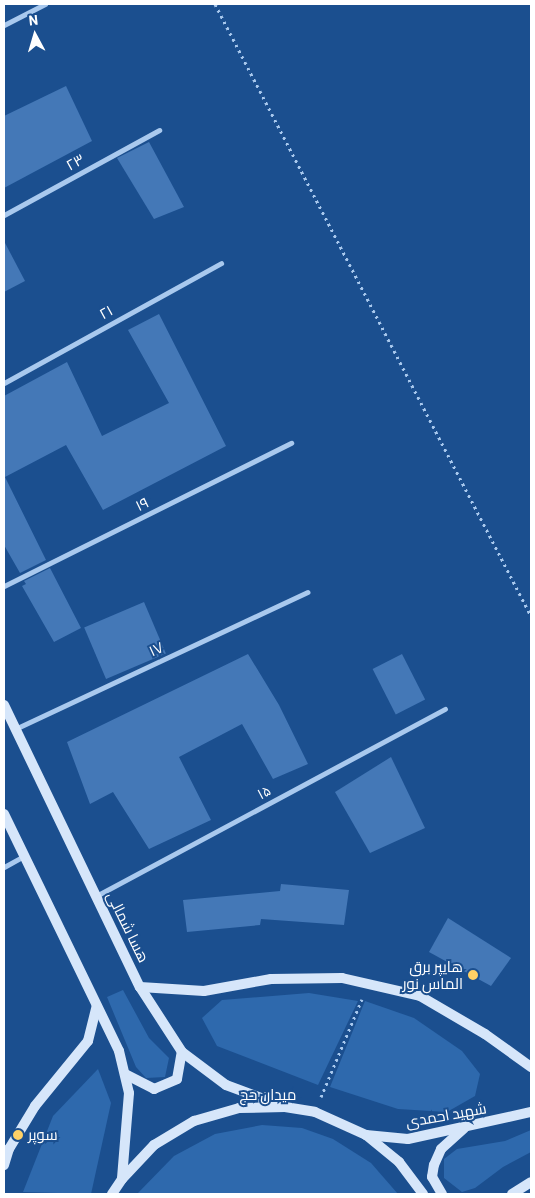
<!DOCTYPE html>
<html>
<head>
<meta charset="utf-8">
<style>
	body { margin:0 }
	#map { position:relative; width:535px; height:1198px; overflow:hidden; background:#1b4f8f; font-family:Barlow,Cairo,sans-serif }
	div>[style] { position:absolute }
	.green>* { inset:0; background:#2e69ad }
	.building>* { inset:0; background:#4478b7; transform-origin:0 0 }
	.path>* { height:3px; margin-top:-1.5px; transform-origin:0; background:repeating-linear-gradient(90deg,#a9c9ee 0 2.5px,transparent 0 6.5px) }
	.minor>* { height:5px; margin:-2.5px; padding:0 2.5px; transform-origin:2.5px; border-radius:2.5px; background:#a9c9ee }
	.secondary>* { height:10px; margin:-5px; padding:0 5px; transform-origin:5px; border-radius:5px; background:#d6e6fa }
	.dots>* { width:14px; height:14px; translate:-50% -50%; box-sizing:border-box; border:2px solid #1b4f8f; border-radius:50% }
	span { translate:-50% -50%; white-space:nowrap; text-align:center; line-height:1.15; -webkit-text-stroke:4px #1b4f8f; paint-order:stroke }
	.street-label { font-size:15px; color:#fff }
	.poi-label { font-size:15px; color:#fff }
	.right { translate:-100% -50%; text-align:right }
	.left { translate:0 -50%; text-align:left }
	.frame { position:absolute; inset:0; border:5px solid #fff; pointer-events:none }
	.north { position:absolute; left:10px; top:10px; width:50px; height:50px; -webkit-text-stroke:4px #1b4f8f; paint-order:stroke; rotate:354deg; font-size:14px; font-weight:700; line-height:20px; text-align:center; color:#fff }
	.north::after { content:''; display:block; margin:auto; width:18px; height:22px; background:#fff; clip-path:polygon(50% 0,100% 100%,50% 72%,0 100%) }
</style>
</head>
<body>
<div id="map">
	<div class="green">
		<div style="clip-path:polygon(123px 990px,149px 1038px,169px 1058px,165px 1077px,146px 1078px,136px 1067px,107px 997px)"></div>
		<div style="clip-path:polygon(309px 993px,358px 1001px,318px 1085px,217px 1046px,202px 1018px,222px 1000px)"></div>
		<div style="clip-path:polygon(365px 1001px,414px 1018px,462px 1051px,480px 1074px,475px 1096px,447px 1112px,398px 1109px,330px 1087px)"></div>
		<div style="clip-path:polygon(98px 1069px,111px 1103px,91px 1194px,23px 1192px,53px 1116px)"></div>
		<div style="clip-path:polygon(262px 1125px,302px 1128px,333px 1139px,371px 1163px,398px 1194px,137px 1194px,174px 1156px,215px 1134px)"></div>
		<div style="clip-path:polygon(531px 1130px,531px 1152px,503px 1167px,475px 1188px,462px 1192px,444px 1178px,444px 1159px,457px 1149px,505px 1141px)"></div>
	</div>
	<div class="building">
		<div style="clip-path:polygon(66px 86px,92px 141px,4px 188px,4px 116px)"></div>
		<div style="clip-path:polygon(149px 142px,184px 207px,154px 219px,117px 158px)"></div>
		<div style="clip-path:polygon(4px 241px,25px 281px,4px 292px)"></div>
		<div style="clip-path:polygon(159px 314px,226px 446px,103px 510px,66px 445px,5px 477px,46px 560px,20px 573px,4px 545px,4px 396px,67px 362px,102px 436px,169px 403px,128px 330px)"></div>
		<div style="clip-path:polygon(50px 568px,81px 628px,54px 642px,22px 586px,26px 584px,24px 581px)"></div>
		<div style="left:144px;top:602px;width:56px;height:65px;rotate:67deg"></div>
		<div style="clip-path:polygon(248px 654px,279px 705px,308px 764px,273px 779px,242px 724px,179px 757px,211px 820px,149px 849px,113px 792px,90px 804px,67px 742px)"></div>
		<div style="left:402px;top:654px;width:51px;height:33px;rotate:63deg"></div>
		<div style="clip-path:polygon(391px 757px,425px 828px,370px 853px,335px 792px)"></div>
		<div style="clip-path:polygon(281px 884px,349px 890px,344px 925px,261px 919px,260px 925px,187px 932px,183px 900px,280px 891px)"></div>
		<div style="clip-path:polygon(448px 918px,511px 958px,491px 986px,429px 952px)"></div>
	</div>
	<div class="path">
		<div style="left:215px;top:4px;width:689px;rotate:62.69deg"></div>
		<div style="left:321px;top:1097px;width:106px;rotate:-67.3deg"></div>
	</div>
	<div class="minor">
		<div style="left:4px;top:25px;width:46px;rotate:-27.1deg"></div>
		<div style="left:4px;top:215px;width:177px;rotate:-28.7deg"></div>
		<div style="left:4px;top:383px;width:248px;rotate:-28.9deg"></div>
		<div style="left:4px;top:586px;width:321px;rotate:-26.5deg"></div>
		<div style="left:15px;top:729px;width:323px;rotate:-25.1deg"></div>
		<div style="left:4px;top:867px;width:23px;rotate:-29deg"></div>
		<div style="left:96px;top:896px;width:396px;rotate:-28.2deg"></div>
	</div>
	<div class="secondary">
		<div style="left:4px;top:705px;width:313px;rotate:64.3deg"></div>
		<div style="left:140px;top:987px;width:77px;rotate:57.1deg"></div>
		<div style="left:182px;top:1052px;width:55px;rotate:36.9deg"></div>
		<div style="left:226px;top:1085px;width:63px;rotate:20.4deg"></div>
		<div style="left:4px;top:814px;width:263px;rotate:64.1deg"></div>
		<div style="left:119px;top:1051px;width:43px;rotate:76.6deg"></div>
		<div style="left:129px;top:1093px;width:86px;rotate:94.7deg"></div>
		<div style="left:140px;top:987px;width:64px;rotate:3.6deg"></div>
		<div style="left:204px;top:991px;width:68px;rotate:-10.2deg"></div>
		<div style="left:271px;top:979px;width:71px;rotate:-0.8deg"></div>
		<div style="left:342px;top:978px;width:80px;rotate:13deg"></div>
		<div style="left:420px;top:996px;width:75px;rotate:30.3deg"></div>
		<div style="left:485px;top:1034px;width:57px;rotate:35.7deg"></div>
		<div style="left:125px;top:1074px;width:33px;rotate:27deg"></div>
		<div style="left:154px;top:1089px;width:25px;rotate:-23deg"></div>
		<div style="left:177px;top:1079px;width:27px;rotate:-80deg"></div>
		<div style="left:366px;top:1135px;width:42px;rotate:5.4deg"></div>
		<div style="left:408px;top:1139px;width:126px;rotate:-12.4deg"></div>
		<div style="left:4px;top:1165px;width:17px;rotate:-73deg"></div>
		<div style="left:9px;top:1149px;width:50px;rotate:-58.8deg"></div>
		<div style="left:35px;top:1106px;width:84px;rotate:-50.8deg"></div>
		<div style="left:88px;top:1041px;width:36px;rotate:-76deg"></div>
		<div style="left:112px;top:1194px;width:18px;rotate:-56deg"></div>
		<div style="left:122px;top:1179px;width:47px;rotate:-46.7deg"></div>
		<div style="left:154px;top:1145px;width:47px;rotate:-31deg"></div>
		<div style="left:194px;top:1121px;width:47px;rotate:-16.1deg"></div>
		<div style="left:239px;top:1108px;width:46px;rotate:-1.2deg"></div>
		<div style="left:285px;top:1107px;width:30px;rotate:9deg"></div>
		<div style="left:315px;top:1112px;width:56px;rotate:24.3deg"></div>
		<div style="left:366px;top:1135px;width:43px;rotate:39.3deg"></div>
		<div style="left:399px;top:1162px;width:40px;rotate:53deg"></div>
		<div style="left:442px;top:1194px;width:20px;rotate:-120deg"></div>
		<div style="left:432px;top:1177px;width:12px;rotate:-81deg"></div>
		<div style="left:434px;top:1165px;width:17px;rotate:-66deg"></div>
		<div style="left:441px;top:1149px;width:31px;rotate:-42deg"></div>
		<div style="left:512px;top:1194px;width:22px;rotate:-32deg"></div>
	</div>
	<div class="dots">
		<div style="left:473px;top:975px;background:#ffd166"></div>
		<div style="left:18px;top:1135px;background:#ffd166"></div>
	</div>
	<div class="street-label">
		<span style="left:75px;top:162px;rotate:-29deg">۲۳</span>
		<span style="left:106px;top:312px;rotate:-29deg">۲۱</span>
		<span style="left:142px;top:504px;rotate:-26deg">۱۹</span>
		<span style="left:156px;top:649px;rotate:-25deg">۱۷</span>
		<span style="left:264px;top:792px;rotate:-28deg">۱۵</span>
		<span style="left:128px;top:927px;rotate:64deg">هسا شمالی</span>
		<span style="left:268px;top:1095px">میدان حج</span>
		<span style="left:446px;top:1115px;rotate:-10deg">شهید احمدی</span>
	</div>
	<div class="poi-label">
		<span class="right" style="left:463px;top:975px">هایپر برق<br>الماس نور</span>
		<span class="left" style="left:28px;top:1135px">سوپر</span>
	</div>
	<div class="frame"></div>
	<div class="north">N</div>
</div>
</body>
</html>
